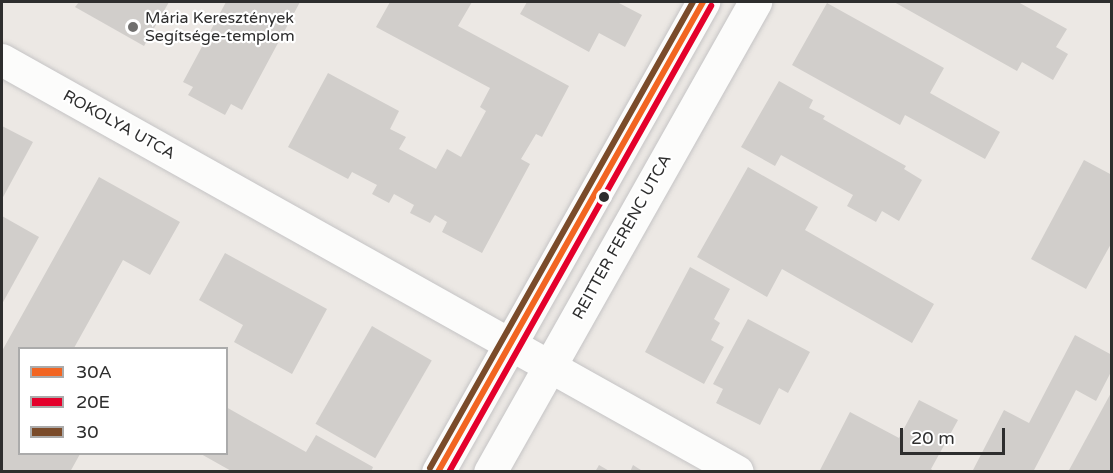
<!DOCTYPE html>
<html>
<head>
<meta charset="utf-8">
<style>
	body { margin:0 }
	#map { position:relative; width:1113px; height:473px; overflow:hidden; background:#ece8e4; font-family:"Varela Round",sans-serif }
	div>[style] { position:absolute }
	.building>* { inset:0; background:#d1cecb; transform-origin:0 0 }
	.roads { filter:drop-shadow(0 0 2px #c5c4c5) drop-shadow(0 0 2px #c5c4c5) }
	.minor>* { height:32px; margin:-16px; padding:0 16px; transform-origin:16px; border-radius:16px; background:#fcfcfb }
	.tertiary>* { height:33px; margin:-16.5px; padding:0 16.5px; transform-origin:16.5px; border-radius:16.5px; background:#fcfcfb }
	.bus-1>* { height:6px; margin:-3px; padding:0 3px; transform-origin:3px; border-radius:3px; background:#f26522 }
	.bus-2>* { height:6px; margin:-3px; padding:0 3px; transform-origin:3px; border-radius:3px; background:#e4002b }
	.bus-3>* { height:6px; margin:-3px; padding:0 3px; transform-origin:3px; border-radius:3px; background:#7a4b2a }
	.dots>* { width:16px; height:16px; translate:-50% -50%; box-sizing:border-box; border:3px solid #fff; border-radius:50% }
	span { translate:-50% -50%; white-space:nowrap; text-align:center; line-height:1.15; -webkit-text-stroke:4.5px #fff; paint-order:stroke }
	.poi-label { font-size:16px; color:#2e2e2e }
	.left { translate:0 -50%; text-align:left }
	.street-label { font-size:16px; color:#2e2e2e }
	.frame { position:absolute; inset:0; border:3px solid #2e2e2e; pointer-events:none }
	.legend { position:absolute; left:18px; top:347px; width:210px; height:108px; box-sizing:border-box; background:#fff; border:2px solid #ababab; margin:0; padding:8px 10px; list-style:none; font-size:18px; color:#2e2e2e }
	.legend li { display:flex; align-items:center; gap:12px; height:30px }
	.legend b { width:30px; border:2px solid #ababab }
	.scale { position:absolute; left:900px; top:428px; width:105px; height:27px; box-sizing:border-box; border:3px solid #2e2e2e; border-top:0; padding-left:8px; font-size:18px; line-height:21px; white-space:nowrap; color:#2e2e2e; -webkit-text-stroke:4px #fff; paint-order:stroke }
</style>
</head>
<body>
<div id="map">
	<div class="building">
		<div style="clip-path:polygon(79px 2px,169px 2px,144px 46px,75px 7px)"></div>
		<div style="clip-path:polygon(226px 2px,300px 2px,242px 110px,231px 104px,225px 115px,188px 95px,193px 87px,183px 82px)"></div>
		<div style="clip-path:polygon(390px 2px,472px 2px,458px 26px,569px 86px,542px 137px,536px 134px,521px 159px,530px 164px,482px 253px,442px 232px,447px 222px,435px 215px,430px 223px,410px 213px,414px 205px,394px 194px,389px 203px,372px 194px,377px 185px,352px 172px,348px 179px,288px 147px,328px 73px,399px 111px,390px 129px,406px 137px,399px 149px,436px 169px,447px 149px,461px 157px,486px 111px,480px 107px,490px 88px,376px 27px)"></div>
		<div style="clip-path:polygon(527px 2px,617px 2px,642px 15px,625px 47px,599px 33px,589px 52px,520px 14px)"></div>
		<div style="clip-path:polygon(894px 2px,1018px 2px,1067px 29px,1056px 47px,1068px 54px,1053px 80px,1022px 62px,1017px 71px)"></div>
		<div style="clip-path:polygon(827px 3px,944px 68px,930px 93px,1000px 132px,985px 159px,905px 115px,900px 125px,792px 65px)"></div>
		<div style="clip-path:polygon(779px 81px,813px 100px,809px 108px,825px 116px,823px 119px,906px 166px,904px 169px,922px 180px,899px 221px,882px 211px,876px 222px,847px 206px,853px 195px,781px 155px,775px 166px,741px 147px)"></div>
		<div style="clip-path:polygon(2px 126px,33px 142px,2px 199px)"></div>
		<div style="clip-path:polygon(1084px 160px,1112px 175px,1112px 242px,1086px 289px,1031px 259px)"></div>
		<div style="clip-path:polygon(748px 167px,818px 207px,805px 230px,934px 304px,912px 343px,782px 269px,767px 297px,697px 257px)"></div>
		<div style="clip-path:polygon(99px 177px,180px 222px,150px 275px,123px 260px,74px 348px,20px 348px,20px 454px,80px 454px,70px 472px,2px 472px,2px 351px)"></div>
		<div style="clip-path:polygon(2px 216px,39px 237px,2px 304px)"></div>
		<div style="clip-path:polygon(225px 253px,327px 309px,292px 374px,234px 342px,243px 325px,199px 300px)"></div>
		<div style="clip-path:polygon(690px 267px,730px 289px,714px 319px,720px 323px,711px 340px,724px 347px,704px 384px,645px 352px)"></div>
		<div style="clip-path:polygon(748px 319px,810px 352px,788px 393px,779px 388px,760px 425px,716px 403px,723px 389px,713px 384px)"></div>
		<div style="left:372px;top:326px;width:69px;height:113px;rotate:30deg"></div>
		<div style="clip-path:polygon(1075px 335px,1112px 355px,1112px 370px,1096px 401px,1076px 390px,1033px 472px,972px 472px,1004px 410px,1029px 423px)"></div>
		<div style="clip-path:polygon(1112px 391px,1112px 470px,1068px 472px)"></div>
		<div style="clip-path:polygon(919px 400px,958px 420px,931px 469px,935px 472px,819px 472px,850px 412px,899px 438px)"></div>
		<div style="clip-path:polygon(226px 407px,306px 452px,316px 435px,373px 467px,371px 472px,233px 472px,201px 454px,226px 454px)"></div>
		<div style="clip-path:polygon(599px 465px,611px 472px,595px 472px)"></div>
		<div style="clip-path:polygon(633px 465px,644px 472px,630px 472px)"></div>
	</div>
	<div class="roads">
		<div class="minor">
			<div style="left:2px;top:60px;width:843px;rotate:29.24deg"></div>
		</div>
		<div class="tertiary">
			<div style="left:438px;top:472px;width:540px;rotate:-60.58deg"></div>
			<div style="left:490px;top:472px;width:540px;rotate:-60.58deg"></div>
		</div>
	</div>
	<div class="bus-1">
		<div style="left:438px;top:472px;width:540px;rotate:-60.58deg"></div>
	</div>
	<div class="bus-2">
		<div style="left:449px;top:472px;width:535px;rotate:-60.65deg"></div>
	</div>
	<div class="bus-3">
		<div style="left:430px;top:468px;width:535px;rotate:-60.56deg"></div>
	</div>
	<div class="dots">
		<div style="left:133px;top:27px;background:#706f6e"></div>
		<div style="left:604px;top:197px;background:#2e2e2e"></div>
	</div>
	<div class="poi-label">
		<span class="left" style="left:145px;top:27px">Mária Keresztények<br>Segítsége-templom</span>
	</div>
	<div class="street-label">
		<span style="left:119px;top:125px;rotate:29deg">ROKOLYA UTCA</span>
		<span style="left:622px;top:237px;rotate:-61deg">REITTER FERENC UTCA</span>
	</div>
	<div class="frame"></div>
	<ul class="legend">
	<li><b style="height:8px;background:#f26522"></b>30A</li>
	<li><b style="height:8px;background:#e4002b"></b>20E</li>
	<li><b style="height:8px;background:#7a4b2a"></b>30</li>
	</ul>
	<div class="scale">20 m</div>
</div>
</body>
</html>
